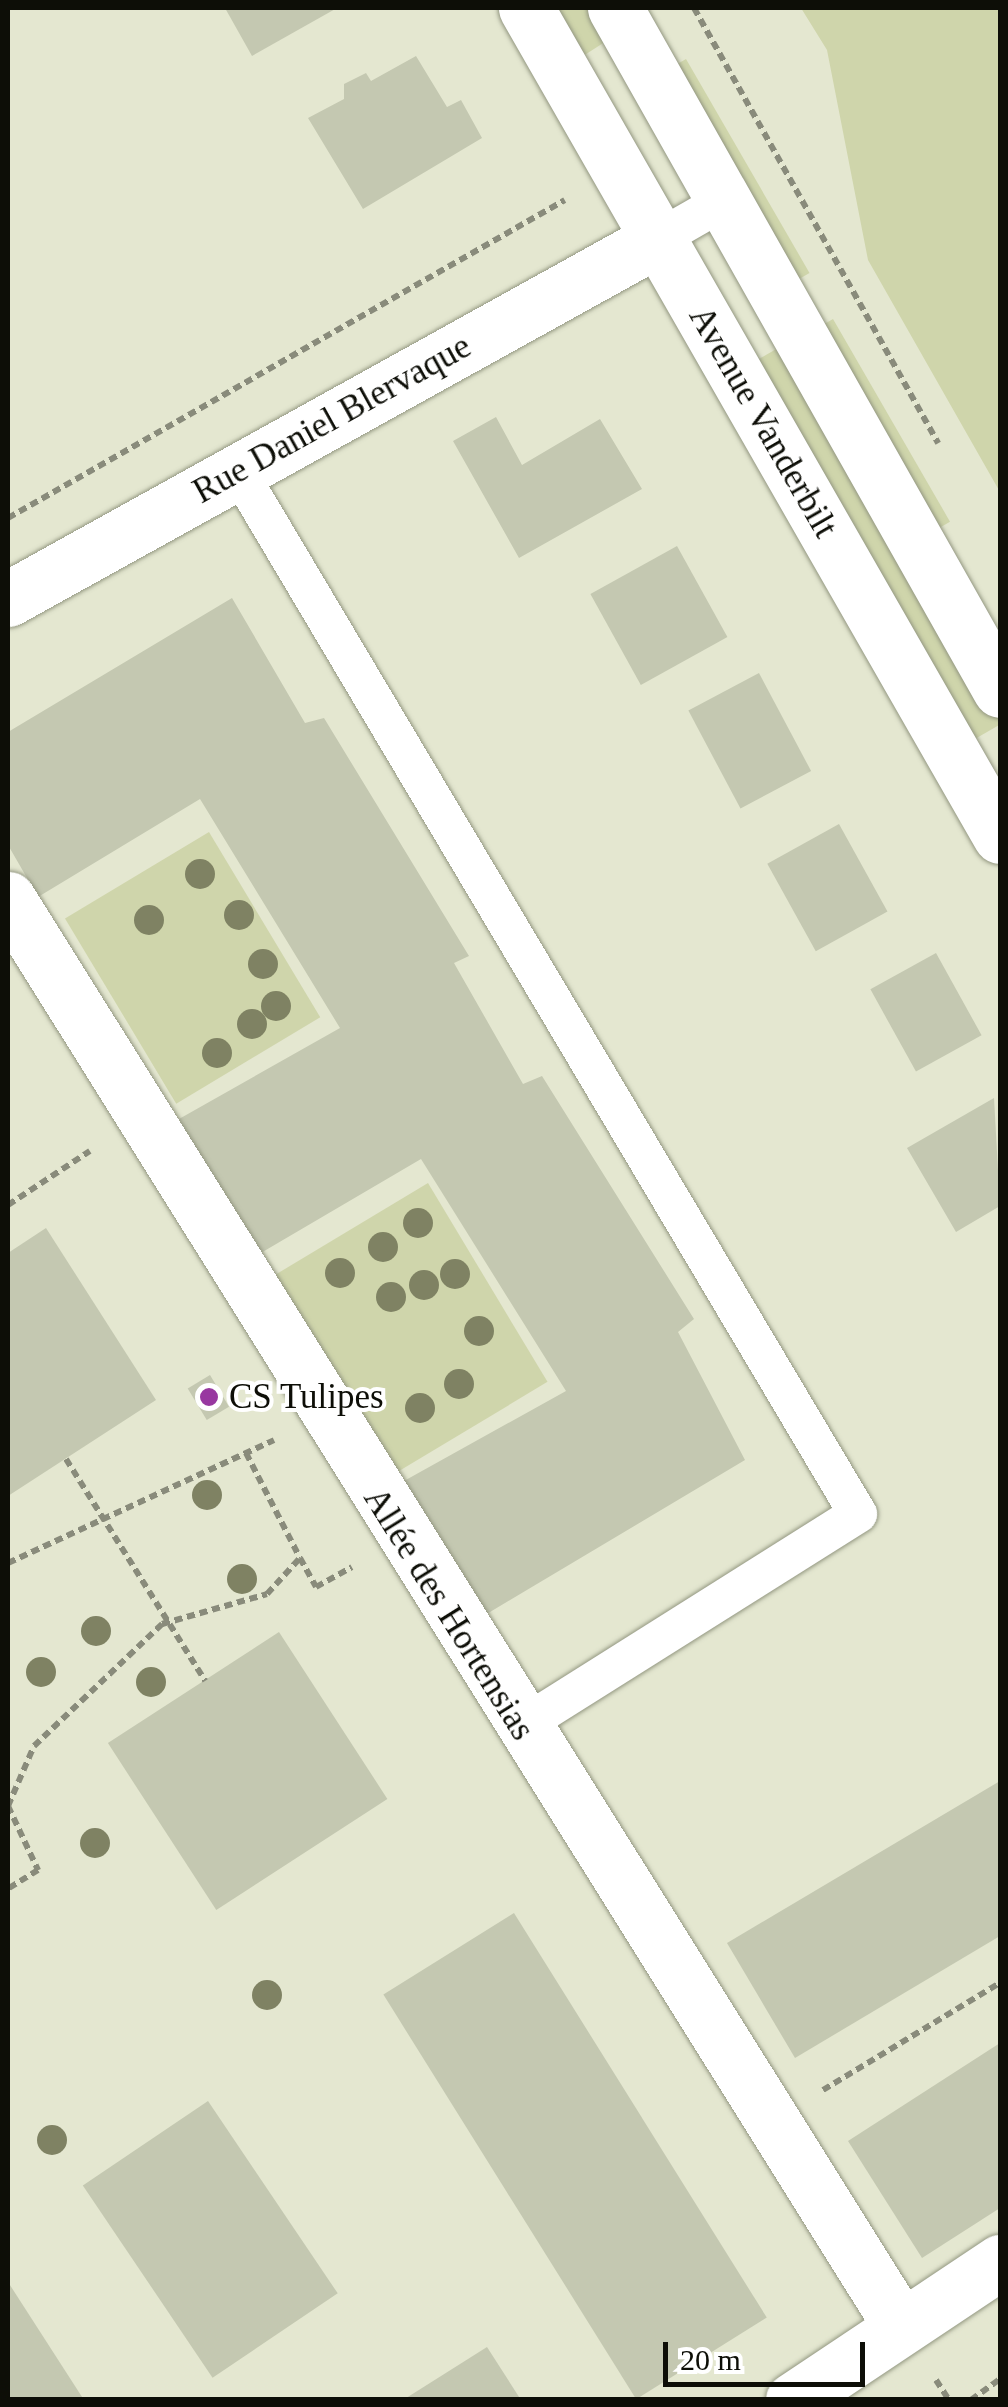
<!DOCTYPE html>
<html>
<head>
<meta charset="utf-8">
<style>
	body { margin:0 }
	#map { position:relative; width:1008px; height:2407px; overflow:hidden; background:#e4e7d0; font-family:Georgia,serif }
	div>[style] { position:absolute }
	.green>* { inset:0; background:#cfd5ab; transform-origin:0 0 }
	.building>* { inset:0; background:#c4c8b1; transform-origin:0 0 }
	.path>* { height:6px; margin-top:-3px; transform-origin:0; background:repeating-linear-gradient(90deg,#898b7b 0 8px,transparent 0 13px) }
	.roads { filter:drop-shadow(0 0 2px #939781) drop-shadow(0 0 2px #939781) }
	.lane>* { height:38px; margin:-19px; padding:0 19px; transform-origin:19px; border-radius:19px; background:#fff }
	.street>* { height:55px; margin:-27.5px; padding:0 27.5px; transform-origin:27.5px; border-radius:27.5px; background:#fff }
	.trees>* { width:30px; height:30px; margin:-15px; border-radius:50%; background:#7f8263 }
	.dots>* { width:28px; height:28px; translate:-50% -50%; box-sizing:border-box; border:5px solid #fff; border-radius:50% }
	span { translate:-50% -50%; white-space:nowrap; text-align:center; line-height:1.15; -webkit-text-stroke:8px #fff; paint-order:stroke }
	.street-label { font-size:35px; color:#0d0e07 }
	.poi-label { font-size:35px; color:#0d0e07 }
	.left { translate:0 -50%; text-align:left }
	.frame { position:absolute; inset:0; border:10px solid #0d0e07; pointer-events:none }
	.scale { position:absolute; left:663px; top:2342px; width:202px; height:45px; box-sizing:border-box; border:5px solid #0d0e07; border-top:0; padding-left:12px; font-size:30px; line-height:35px; white-space:nowrap; color:#0d0e07; -webkit-text-stroke:8px #fff; paint-order:stroke }
</style>
</head>
<body>
<div id="map">
	<div class="green">
		<div style="clip-path:polygon(551px 8px,593px 8px,611px 38px,580px 58px)"></div>
		<div style="clip-path:polygon(801px 8px,1000px 8px,1000px 492px,868px 260px,827px 50px)"></div>
		<div style="left:686px;top:59px;width:247px;height:18px;rotate:60deg"></div>
		<div style="left:833px;top:319px;width:234px;height:20px;rotate:60deg"></div>
		<div style="left:785px;top:344px;width:437px;height:38px;rotate:60deg"></div>
		<div style="left:209px;top:832px;width:216px;height:168px;rotate:59deg"></div>
		<div style="left:428px;top:1183px;width:232px;height:180px;rotate:59deg"></div>
	</div>
	<div class="building">
		<div style="clip-path:polygon(225px 8px,337px 8px,252px 56px)"></div>
		<div style="clip-path:polygon(416px 56px,447px 107px,461px 100px,482px 138px,363px 209px,308px 118px,344px 99px,344px 84px,366px 73px,371px 81px)"></div>
		<div style="clip-path:polygon(496px 417px,522px 465px,600px 419px,642px 489px,519px 558px,453px 441px)"></div>
		<div style="left:677px;top:546px;width:104px;height:99px;rotate:61deg"></div>
		<div style="clip-path:polygon(232px 598px,305px 723px,324px 718px,469px 956px,454px 963px,523px 1084px,542px 1076px,694px 1319px,678px 1332px,745px 1460px,480px 1618px,395px 1486px,566px 1391px,421px 1159px,254px 1257px,179px 1119px,340px 1028px,200px 799px,38px 897px,8px 845px,8px 732px)"></div>
		<div style="left:759px;top:673px;width:111px;height:80px;rotate:62deg"></div>
		<div style="left:839px;top:824px;width:100px;height:82px;rotate:61deg"></div>
		<div style="left:936px;top:953px;width:94px;height:75px;rotate:61deg"></div>
		<div style="clip-path:polygon(994px 1098px,1000px 1206px,956px 1232px,907px 1148px)"></div>
		<div style="clip-path:polygon(46px 1228px,156px 1400px,8px 1496px,8px 1253px)"></div>
		<div style="left:210px;top:1375px;width:37px;height:26px;rotate:59deg"></div>
		<div style="left:279px;top:1632px;width:199px;height:204px;rotate:57deg"></div>
		<div style="clip-path:polygon(1000px 1781px,1000px 1936px,795px 2058px,727px 1943px)"></div>
		<div style="left:514px;top:1913px;width:477px;height:154px;rotate:58deg"></div>
		<div style="clip-path:polygon(1000px 2043px,1000px 2208px,922px 2258px,848px 2141px)"></div>
		<div style="left:208px;top:2101px;width:232px;height:151px;rotate:56deg"></div>
		<div style="clip-path:polygon(8px 2282px,84px 2400px,8px 2400px)"></div>
		<div style="clip-path:polygon(487px 2347px,521px 2400px,403px 2400px)"></div>
	</div>
	<div class="path">
		<div style="left:694px;top:8px;width:499px;rotate:60.7deg"></div>
		<div style="left:8px;top:518px;width:641px;rotate:-29.72deg"></div>
		<div style="left:8px;top:1205px;width:98px;rotate:-33.4deg"></div>
		<div style="left:246px;top:1453px;width:118px;rotate:62.8deg"></div>
		<div style="left:66px;top:1459px;width:262px;rotate:57.9deg"></div>
		<div style="left:8px;top:1563px;width:293px;rotate:-24.8deg"></div>
		<div style="left:8px;top:1806px;width:65px;rotate:-66.6deg"></div>
		<div style="left:34px;top:1746px;width:177px;rotate:-43.6deg"></div>
		<div style="left:162px;top:1624px;width:109px;rotate:-15.9deg"></div>
		<div style="left:267px;top:1594px;width:49px;rotate:-47.5deg"></div>
		<div style="left:300px;top:1558px;width:33px;rotate:61deg"></div>
		<div style="left:316px;top:1587px;width:41px;rotate:-29.1deg"></div>
		<div style="left:8px;top:1806px;width:71px;rotate:64.9deg"></div>
		<div style="left:38px;top:1870px;width:36px;rotate:148deg"></div>
		<div style="left:823px;top:2090px;width:207px;rotate:-31.2deg"></div>
		<div style="left:936px;top:2380px;width:24px;rotate:57deg"></div>
		<div style="left:971px;top:2400px;width:36px;rotate:-36deg"></div>
	</div>
	<div class="roads">
		<div class="lane">
			<div style="left:658px;top:239px;width:76px;rotate:-29.9deg"></div>
			<div style="left:238px;top:471px;width:1213px;rotate:59.27deg"></div>
			<div style="left:858px;top:1514px;width:400px;rotate:147.8deg"></div>
		</div>
		<div class="street">
			<div style="left:526px;top:8px;width:954px;rotate:60.21deg"></div>
			<div style="left:615px;top:8px;width:783px;rotate:60.55deg"></div>
			<div style="left:8px;top:599px;width:743px;rotate:-28.98deg"></div>
			<div style="left:8px;top:899px;width:1682px;rotate:57.97deg"></div>
			<div style="left:793px;top:2400px;width:249px;rotate:-33.7deg"></div>
		</div>
	</div>
	<div class="trees">
		<div style="left:200px;top:874px"></div>
		<div style="left:239px;top:915px"></div>
		<div style="left:149px;top:920px"></div>
		<div style="left:263px;top:964px"></div>
		<div style="left:276px;top:1006px"></div>
		<div style="left:252px;top:1024px"></div>
		<div style="left:217px;top:1053px"></div>
		<div style="left:418px;top:1223px"></div>
		<div style="left:383px;top:1247px"></div>
		<div style="left:340px;top:1273px"></div>
		<div style="left:455px;top:1274px"></div>
		<div style="left:424px;top:1285px"></div>
		<div style="left:391px;top:1297px"></div>
		<div style="left:479px;top:1331px"></div>
		<div style="left:459px;top:1384px"></div>
		<div style="left:420px;top:1408px"></div>
		<div style="left:207px;top:1495px"></div>
		<div style="left:242px;top:1579px"></div>
		<div style="left:96px;top:1631px"></div>
		<div style="left:41px;top:1672px"></div>
		<div style="left:151px;top:1682px"></div>
		<div style="left:95px;top:1843px"></div>
		<div style="left:267px;top:1995px"></div>
		<div style="left:52px;top:2140px"></div>
	</div>
	<div class="dots">
		<div style="left:209px;top:1397px;background:#9838a0"></div>
	</div>
	<div class="street-label">
		<span style="left:332px;top:419px;rotate:-29deg">Rue Daniel Blervaque</span>
		<span style="left:763px;top:422px;rotate:60deg">Avenue Vanderbilt</span>
		<span style="left:449px;top:1614px;rotate:58deg">Allée des Hortensias</span>
	</div>
	<div class="poi-label">
		<span class="left" style="left:229px;top:1397px">CS Tulipes</span>
	</div>
	<div class="frame"></div>
	<div class="scale">20 m</div>
</div>
</body>
</html>
